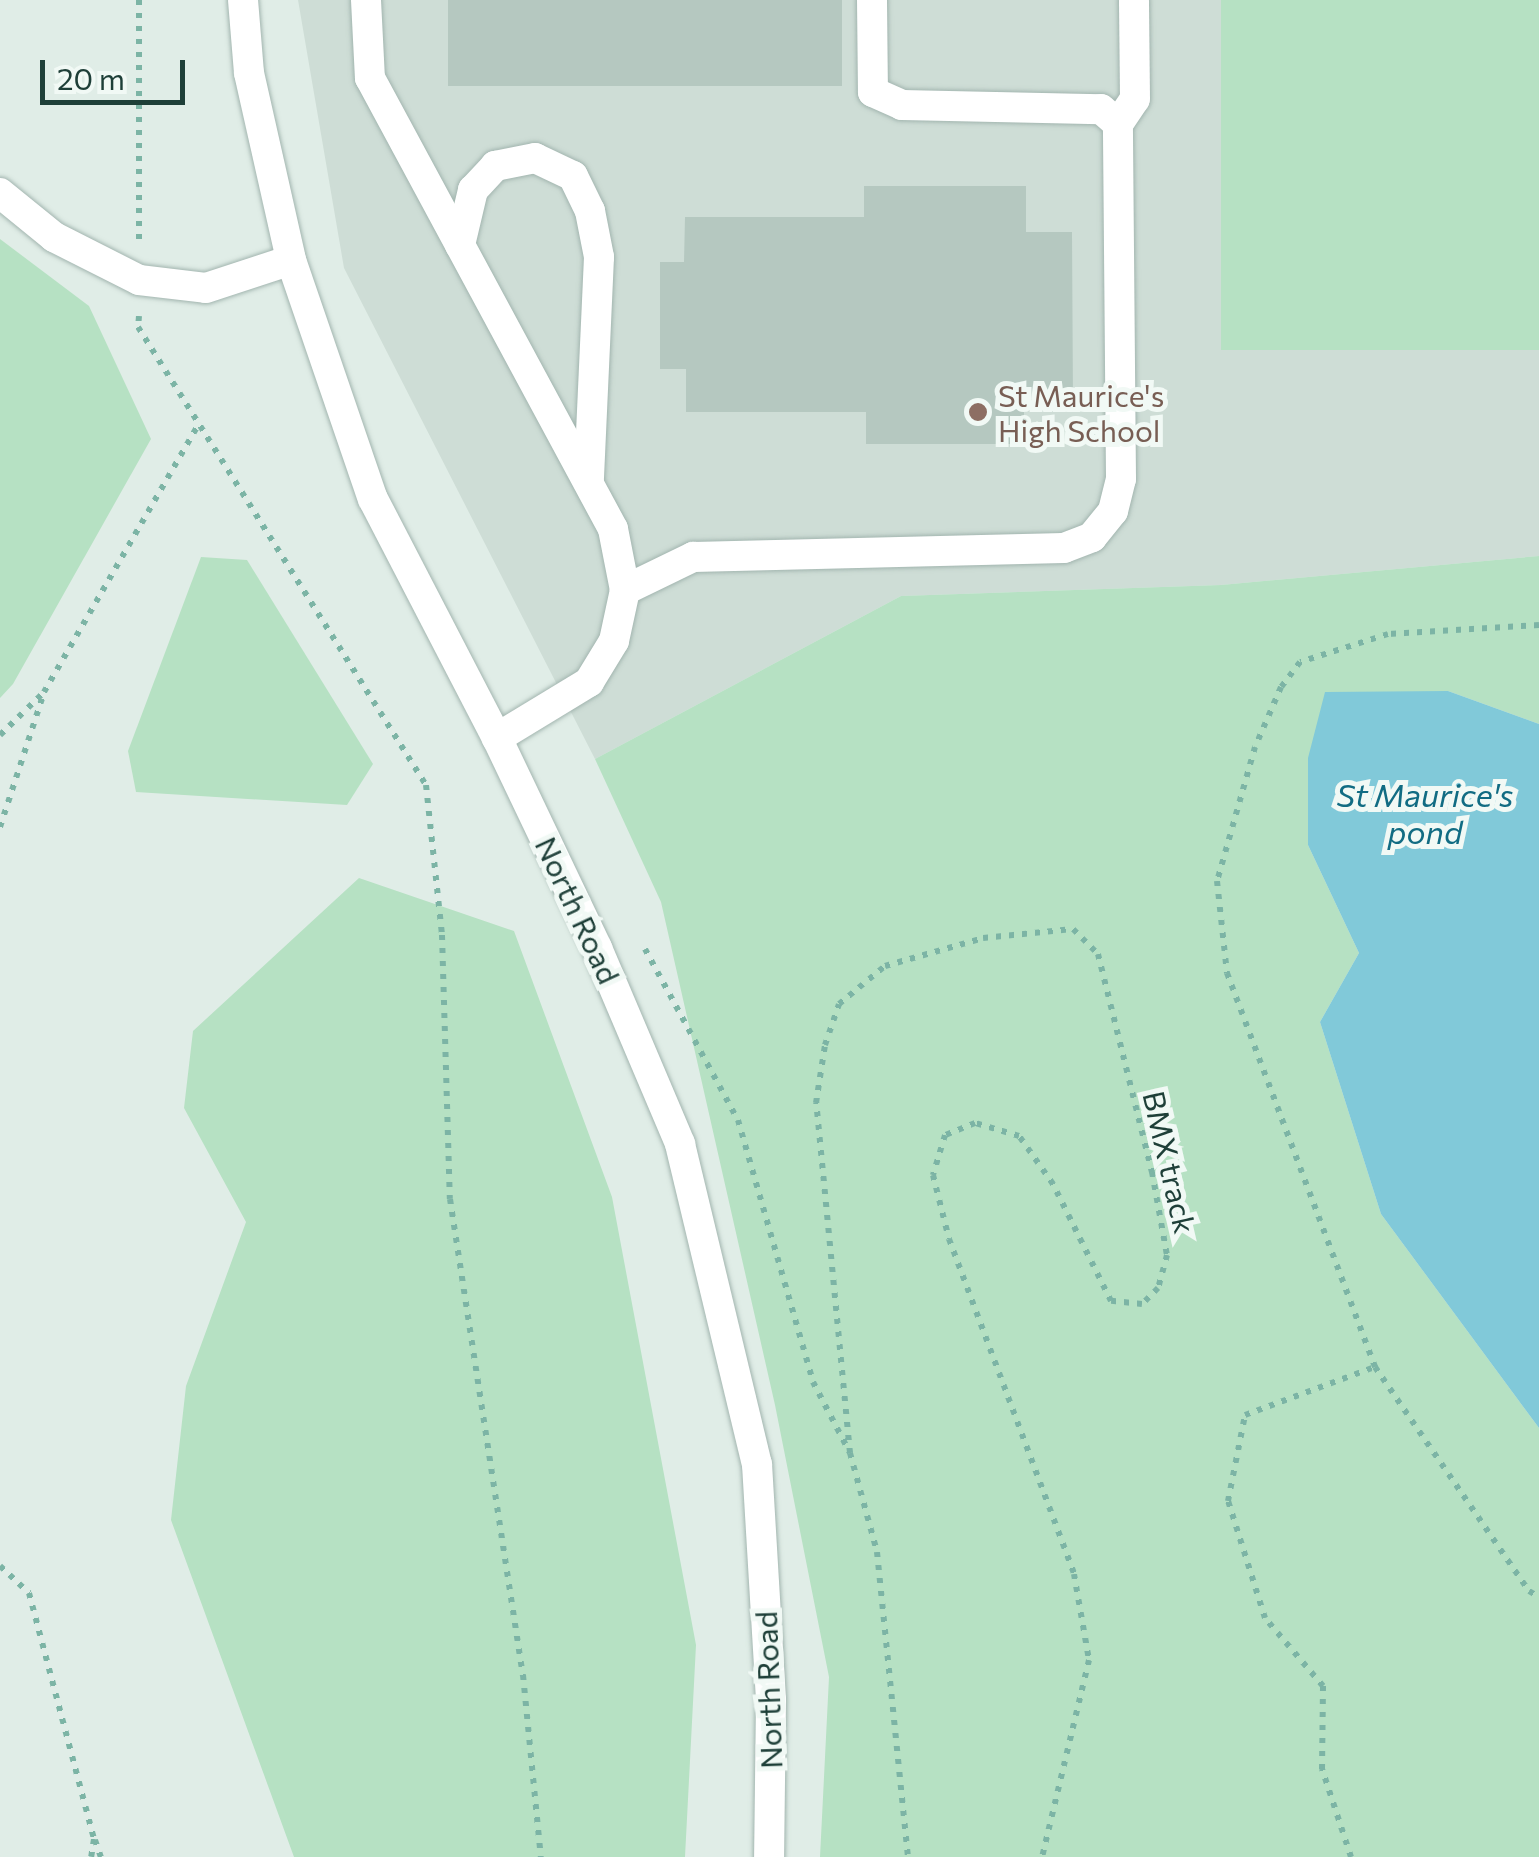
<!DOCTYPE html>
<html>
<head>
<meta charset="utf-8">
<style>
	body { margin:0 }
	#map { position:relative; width:1539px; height:1857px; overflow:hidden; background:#e0ede7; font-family:Commissioner,sans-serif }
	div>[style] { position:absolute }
	.built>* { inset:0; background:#ceddd6 }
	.green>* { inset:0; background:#b6e1c3; transform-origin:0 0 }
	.water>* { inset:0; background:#81c9d9 }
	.building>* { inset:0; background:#b5c8c0; transform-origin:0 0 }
	.path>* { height:6px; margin-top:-3px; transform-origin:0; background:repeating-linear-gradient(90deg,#7cb4a5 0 5px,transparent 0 13px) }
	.roads { filter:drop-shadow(0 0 2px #a2b5af) drop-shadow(0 0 2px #a2b5af) }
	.service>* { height:30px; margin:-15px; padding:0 15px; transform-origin:15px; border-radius:15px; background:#fff }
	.minor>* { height:30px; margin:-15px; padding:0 15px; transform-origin:15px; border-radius:15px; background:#fff }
	.secondary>* { height:30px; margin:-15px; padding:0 15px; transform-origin:15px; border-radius:15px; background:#fff }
	.dots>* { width:28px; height:28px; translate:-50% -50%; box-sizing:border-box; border:5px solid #f1f9f5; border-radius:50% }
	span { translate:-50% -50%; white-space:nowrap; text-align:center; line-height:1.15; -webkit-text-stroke:10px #f1f9f5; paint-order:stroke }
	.education-label { font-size:30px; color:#785e54 }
	.left { translate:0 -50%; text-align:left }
	.street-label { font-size:30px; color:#1e3f38 }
	.water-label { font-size:32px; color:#116c83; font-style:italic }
	.scale { position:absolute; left:40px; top:60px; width:145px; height:45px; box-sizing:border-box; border:5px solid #1e3f38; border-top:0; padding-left:12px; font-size:30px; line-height:35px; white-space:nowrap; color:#1e3f38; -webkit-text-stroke:8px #f1f9f5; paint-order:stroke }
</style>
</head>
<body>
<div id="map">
	<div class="built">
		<div style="clip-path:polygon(298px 0,1539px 0,1539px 556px,1221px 585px,901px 596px,595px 759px,344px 268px)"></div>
	</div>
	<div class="green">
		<div style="left:1221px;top:0;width:318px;height:350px"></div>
		<div style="clip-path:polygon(0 239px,89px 306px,151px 439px,13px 684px,0 698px)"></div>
		<div style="clip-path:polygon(1539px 556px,1539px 724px,1448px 691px,1308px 845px,1359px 953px,1320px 1022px,1381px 1214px,1539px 1428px,1539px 1857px,820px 1857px,829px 1677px,775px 1405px,661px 902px,595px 759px,901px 596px,1221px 585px)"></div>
		<div style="clip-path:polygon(201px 557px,247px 560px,373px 764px,347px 805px,136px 792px,128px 751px)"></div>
		<div style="clip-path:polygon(359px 878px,514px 931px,612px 1197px,696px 1645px,685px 1857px,294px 1857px,171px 1520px,186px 1386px,246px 1222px,184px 1108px,193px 1031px)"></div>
	</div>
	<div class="water">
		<div style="clip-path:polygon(1448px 691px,1539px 724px,1539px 1428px,1381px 1214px,1320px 1022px,1359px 953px,1308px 845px,1308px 758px,1325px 692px)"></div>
	</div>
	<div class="building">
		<div style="left:448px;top:0;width:394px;height:86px"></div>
		<div style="clip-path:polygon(864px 186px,1026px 186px,1026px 232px,1072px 232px,1073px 402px,1024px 402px,1024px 444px,866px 444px,866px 412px,686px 412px,686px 369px,660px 369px,660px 262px,684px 262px,685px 217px,864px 217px)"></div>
	</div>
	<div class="path">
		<div style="left:139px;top:0;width:239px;rotate:90deg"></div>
		<div style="left:139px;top:316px;width:11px;rotate:95deg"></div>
		<div style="left:138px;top:327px;width:541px;rotate:57.84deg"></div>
		<div style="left:426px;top:785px;width:151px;rotate:83.9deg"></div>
		<div style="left:442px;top:935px;width:264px;rotate:88.3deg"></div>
		<div style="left:450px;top:1199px;width:482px;rotate:81.3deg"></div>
		<div style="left:523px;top:1675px;width:183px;rotate:84.4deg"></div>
		<div style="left:1539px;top:625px;width:151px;rotate:176.6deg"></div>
		<div style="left:1388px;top:634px;width:92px;rotate:162.3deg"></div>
		<div style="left:1300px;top:662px;width:31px;rotate:127deg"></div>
		<div style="left:1281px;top:687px;width:65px;rotate:113.4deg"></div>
		<div style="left:1255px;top:747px;width:139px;rotate:105.8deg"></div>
		<div style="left:1217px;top:881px;width:93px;rotate:83.8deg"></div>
		<div style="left:1227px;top:973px;width:421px;rotate:69.4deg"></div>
		<div style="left:1375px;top:1367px;width:272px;rotate:55.5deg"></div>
		<div style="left:1529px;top:1591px;width:12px;rotate:31deg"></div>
		<div style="left:0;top:735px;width:59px;rotate:-44.3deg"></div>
		<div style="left:0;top:827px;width:142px;rotate:-71.9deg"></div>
		<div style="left:44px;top:692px;width:310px;rotate:-60deg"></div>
		<div style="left:645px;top:949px;width:195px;rotate:61.5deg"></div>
		<div style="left:738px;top:1120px;width:273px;rotate:74deg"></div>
		<div style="left:813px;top:1382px;width:80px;rotate:62.5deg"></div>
		<div style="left:850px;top:1453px;width:103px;rotate:74.7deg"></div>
		<div style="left:877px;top:1552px;width:307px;rotate:84.2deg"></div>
		<div style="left:850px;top:1453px;width:352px;rotate:-95.5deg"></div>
		<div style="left:816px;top:1103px;width:59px;rotate:-81.2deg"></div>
		<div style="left:825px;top:1045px;width:43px;rotate:-71.1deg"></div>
		<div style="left:839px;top:1004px;width:60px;rotate:-39.6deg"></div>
		<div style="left:885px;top:966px;width:102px;rotate:-15.9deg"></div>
		<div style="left:983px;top:938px;width:90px;rotate:-5.7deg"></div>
		<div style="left:1073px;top:929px;width:35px;rotate:45deg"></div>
		<div style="left:1098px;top:954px;width:225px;rotate:76.1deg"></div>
		<div style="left:1152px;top:1172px;width:84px;rotate:79.8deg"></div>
		<div style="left:1167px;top:1255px;width:34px;rotate:105deg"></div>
		<div style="left:1158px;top:1288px;width:23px;rotate:135deg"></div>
		<div style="left:1142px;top:1304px;width:31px;rotate:-174deg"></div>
		<div style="left:1111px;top:1301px;width:131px;rotate:-116.4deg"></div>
		<div style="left:1053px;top:1184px;width:59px;rotate:-125.3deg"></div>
		<div style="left:1019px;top:1136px;width:46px;rotate:-163.5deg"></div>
		<div style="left:975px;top:1123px;width:32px;rotate:158deg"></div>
		<div style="left:945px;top:1135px;width:42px;rotate:106.7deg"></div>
		<div style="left:933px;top:1175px;width:66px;rotate:76deg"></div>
		<div style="left:949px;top:1239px;width:358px;rotate:69.5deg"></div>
		<div style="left:1074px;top:1574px;width:87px;rotate:80.1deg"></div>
		<div style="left:1089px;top:1660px;width:203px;rotate:103.4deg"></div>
		<div style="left:0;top:1566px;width:40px;rotate:43deg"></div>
		<div style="left:29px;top:1593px;width:254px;rotate:75.2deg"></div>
		<div style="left:94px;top:1839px;width:18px;rotate:99deg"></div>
		<div style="left:95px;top:1840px;width:18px;rotate:71deg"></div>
		<div style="left:1351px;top:1857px;width:93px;rotate:-108.2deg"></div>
		<div style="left:1322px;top:1769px;width:83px;rotate:-89.3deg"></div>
		<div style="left:1323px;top:1686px;width:89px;rotate:-130.5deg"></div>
		<div style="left:1265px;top:1618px;width:123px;rotate:-107.5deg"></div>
		<div style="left:1228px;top:1501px;width:88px;rotate:-78.8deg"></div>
		<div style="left:1245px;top:1415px;width:139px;rotate:-20.3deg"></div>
	</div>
	<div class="roads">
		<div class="service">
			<div style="left:366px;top:0;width:78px;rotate:87.1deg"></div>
			<div style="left:370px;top:78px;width:512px;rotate:61.68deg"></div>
			<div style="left:613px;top:529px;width:62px;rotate:78.9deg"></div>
			<div style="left:625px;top:590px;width:52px;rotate:102.2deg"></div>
			<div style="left:614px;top:641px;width:48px;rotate:121.4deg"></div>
			<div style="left:589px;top:682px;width:108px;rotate:148.7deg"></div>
			<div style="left:872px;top:0;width:92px;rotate:89.4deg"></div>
			<div style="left:873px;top:92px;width:32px;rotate:24deg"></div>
			<div style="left:902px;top:105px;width:199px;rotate:1.2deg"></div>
			<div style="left:1101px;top:109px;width:23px;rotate:41deg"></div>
			<div style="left:1118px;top:124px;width:30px;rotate:-56deg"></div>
			<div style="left:1135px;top:99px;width:99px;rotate:-90.6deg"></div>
			<div style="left:460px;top:245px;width:57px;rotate:-76.7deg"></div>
			<div style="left:473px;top:190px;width:33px;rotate:-47deg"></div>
			<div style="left:495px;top:166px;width:41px;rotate:-11.3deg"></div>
			<div style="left:535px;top:158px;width:42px;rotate:25.3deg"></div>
			<div style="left:573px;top:176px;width:39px;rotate:64deg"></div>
			<div style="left:590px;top:211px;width:47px;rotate:78.9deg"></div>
			<div style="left:599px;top:257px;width:224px;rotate:92.6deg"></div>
			<div style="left:625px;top:590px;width:76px;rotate:-25.9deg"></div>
			<div style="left:693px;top:557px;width:371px;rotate:-1.4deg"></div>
			<div style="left:1064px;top:548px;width:30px;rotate:-21deg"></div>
			<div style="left:1092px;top:537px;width:33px;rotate:-51deg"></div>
			<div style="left:1113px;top:511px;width:33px;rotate:-76deg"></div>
			<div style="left:1121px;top:479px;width:355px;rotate:-90.5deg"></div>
		</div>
		<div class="minor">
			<div style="left:0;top:193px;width:70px;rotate:39.2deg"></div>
			<div style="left:54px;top:237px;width:95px;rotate:26.8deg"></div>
			<div style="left:139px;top:280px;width:67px;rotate:6.8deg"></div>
			<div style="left:206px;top:288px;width:89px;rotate:-18.2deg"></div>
		</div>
		<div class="secondary">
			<div style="left:243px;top:0;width:73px;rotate:85.3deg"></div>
			<div style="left:249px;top:73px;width:192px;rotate:77.3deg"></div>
			<div style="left:291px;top:260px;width:253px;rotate:71.1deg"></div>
			<div style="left:373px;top:499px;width:269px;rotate:62.6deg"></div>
			<div style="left:497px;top:738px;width:233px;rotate:64.5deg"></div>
			<div style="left:597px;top:948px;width:213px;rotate:67deg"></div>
			<div style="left:680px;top:1144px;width:329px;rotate:76.5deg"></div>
			<div style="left:757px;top:1464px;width:236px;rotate:86.6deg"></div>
			<div style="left:771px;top:1700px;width:157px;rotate:90.7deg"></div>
		</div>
	</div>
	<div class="dots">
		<div style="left:978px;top:412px;background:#8d6e63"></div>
	</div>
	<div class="education-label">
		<span class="left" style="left:998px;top:412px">St Maurice's<br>High School</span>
	</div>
	<div class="street-label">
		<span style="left:578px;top:910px;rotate:65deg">North Road</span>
		<span style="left:1170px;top:1162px;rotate:77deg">BMX track</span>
		<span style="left:768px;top:1690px;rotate:-92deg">North Road</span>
	</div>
	<div class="water-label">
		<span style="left:1425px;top:813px">St Maurice's<br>pond</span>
	</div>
	<div class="scale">20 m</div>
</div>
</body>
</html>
